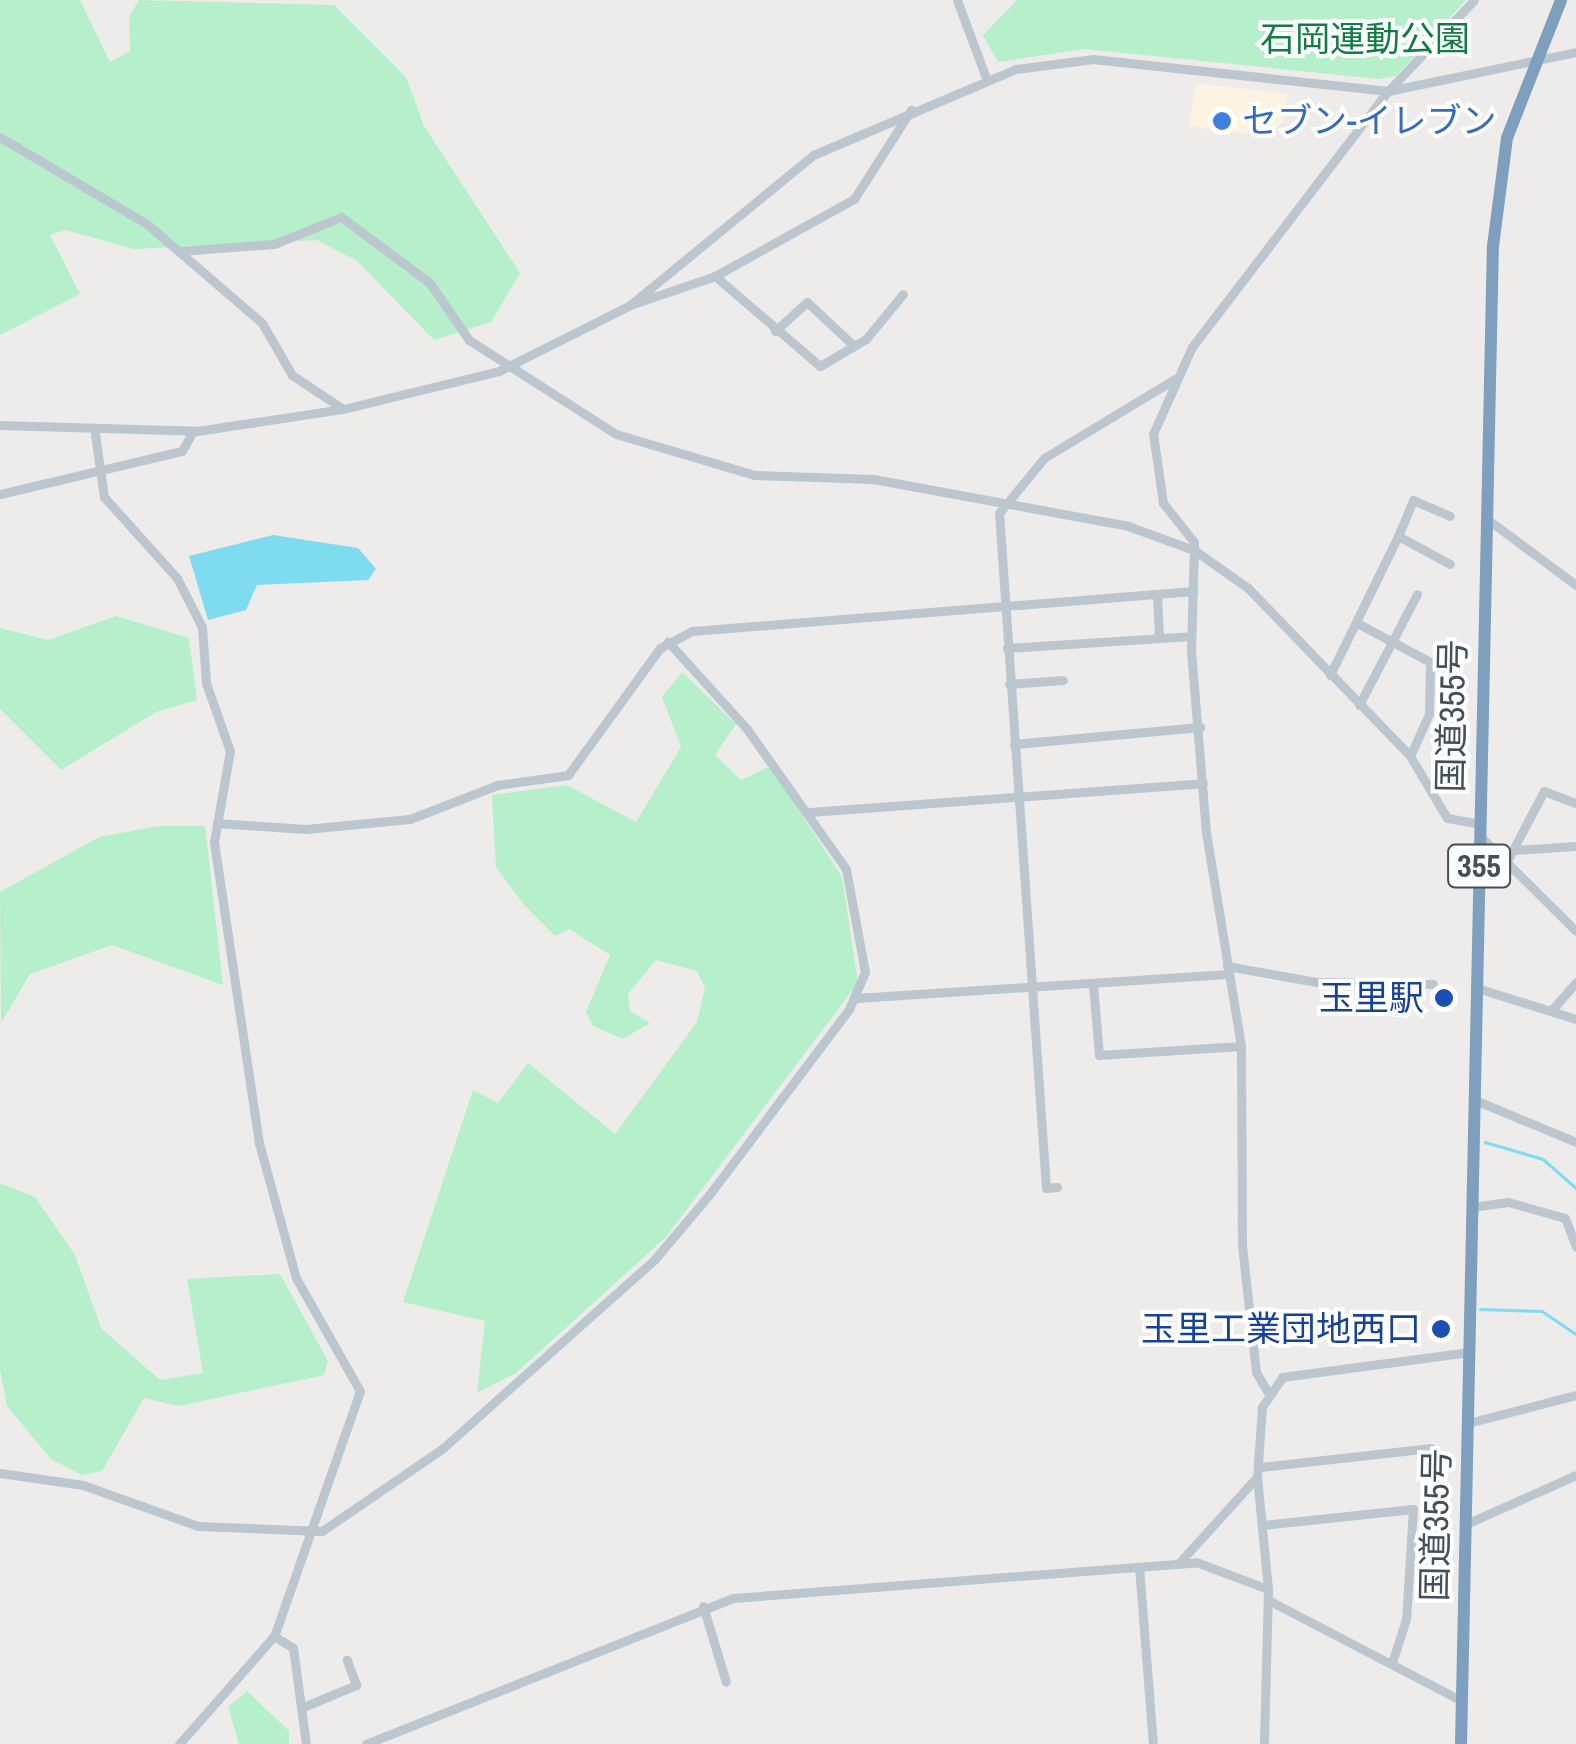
<!DOCTYPE html>
<html>
<head>
<meta charset="utf-8">
<style>
	body { margin:0 }
	#map { position:relative; width:1576px; height:1744px; overflow:hidden; background:#eeebeb; font-family:"Archivo Narrow","Noto Sans JP",sans-serif }
	div>[style] { position:absolute }
	.commercial>* { inset:0; background:#fcf4e1 }
	.green>* { inset:0; background:#b5f0ca }
	.water>* { inset:0; background:#7fdcf0 }
	.stream>* { height:2.5px; margin:-1.25px; padding:0 1.25px; transform-origin:1.25px; border-radius:1.25px; background:#7fdcf0 }
	.minor>* { height:9px; margin:-4.5px; padding:0 4.5px; transform-origin:4.5px; border-radius:4.5px; background:#bbc6cf }
	.highway>* { height:12px; margin:-6px; padding:0 6px; transform-origin:6px; border-radius:6px; background:#7f9fbe }
	.dots>* { width:28px; height:28px; translate:-50% -50%; box-sizing:border-box; border:5px solid #fff; border-radius:50% }
	span { translate:-50% -50%; white-space:nowrap; text-align:center; line-height:1.15; -webkit-text-stroke:8px #fff; paint-order:stroke }
	.shield-label span { padding:2px 8px; background:#fff; border:2px solid; border-radius:8px; -webkit-text-stroke-width:0 }
	.shield-label { font-size:32px; color:#434f59; font-weight:700 }
	.park-label { font-size:35px; color:#117d44 }
	.shop-label { font-size:35px; color:#366cbe }
	.left { translate:0 -50%; text-align:left }
	.street-label { font-size:35px; color:#434f59 }
	.transit-label { font-size:35px; color:#164399 }
	.right { translate:-100% -50%; text-align:right }
</style>
</head>
<body>
<div id="map">
	<div class="commercial">
		<div style="clip-path:polygon(1196px 83px,1288px 94px,1283px 121px,1268px 136px,1189px 126px)"></div>
	</div>
	<div class="green">
		<div style="clip-path:polygon(0 0,80px 0,110px 62px,130px 51px,129px 17px,139px 0,334px 5px,406px 77px,424px 126px,520px 273px,491px 322px,434px 340px,357px 261px,317px 240px,134px 249px,65px 230px,50px 235px,80px 294px,0 335px)"></div>
		<div style="clip-path:polygon(1017px 0,1466px 0,1396px 76px,1379px 79px,1085px 49px,998px 62px,983px 35px)"></div>
		<div style="clip-path:polygon(116px 616px,189px 638px,197px 700px,156px 712px,61px 770px,0 709px,0 628px,48px 640px)"></div>
		<div style="clip-path:polygon(682px 672px,736px 724px,715px 755px,741px 780px,770px 766px,842px 877px,858px 983px,666px 1237px,516px 1373px,477px 1393px,485px 1321px,403px 1302px,473px 1090px,498px 1103px,528px 1063px,615px 1134px,697px 1022px,705px 988px,697px 971px,656px 960px,628px 994px,630px 1011px,650px 1023px,623px 1039px,593px 1026px,586px 1012px,610px 955px,569px 929px,555px 936px,524px 905px,496px 867px,492px 795px,567px 785px,636px 822px,681px 747px,662px 697px)"></div>
		<div style="clip-path:polygon(159px 826px,205px 826px,223px 985px,112px 945px,30px 974px,1px 1023px,0 892px,99px 837px)"></div>
		<div style="clip-path:polygon(0 1183px,35px 1197px,75px 1255px,101px 1328px,160px 1380px,203px 1373px,187px 1279px,280px 1274px,328px 1361px,324px 1375px,179px 1406px,144px 1398px,102px 1471px,82px 1475px,51px 1459px,7px 1406px,0 1369px)"></div>
		<div style="clip-path:polygon(247px 1691px,289px 1731px,289px 1744px,239px 1744px,228px 1707px)"></div>
	</div>
	<div class="water">
		<div style="clip-path:polygon(273px 535px,358px 548px,376px 569px,368px 580px,257px 585px,246px 610px,208px 620px,189px 556px)"></div>
	</div>
	<div class="stream">
		<div style="left:1485px;top:1142px;width:60px;rotate:16.3deg"></div>
		<div style="left:1543px;top:1159px;width:44px;rotate:41.3deg"></div>
		<div style="left:1480px;top:1309px;width:62px;rotate:1.8deg"></div>
		<div style="left:1542px;top:1311px;width:41px;rotate:34.1deg"></div>
	</div>
	<div class="minor">
		<div style="left:957px;top:0;width:83px;rotate:69.6deg"></div>
		<div style="left:0;top:137px;width:171px;rotate:30.6deg"></div>
		<div style="left:147px;top:224px;width:152px;rotate:40.7deg"></div>
		<div style="left:262px;top:323px;width:60px;rotate:60deg"></div>
		<div style="left:292px;top:375px;width:61px;rotate:33.7deg"></div>
		<div style="left:180px;top:251px;width:94px;rotate:-4.3deg"></div>
		<div style="left:274px;top:244px;width:72px;rotate:-21.9deg"></div>
		<div style="left:341px;top:217px;width:109px;rotate:36.5deg"></div>
		<div style="left:429px;top:282px;width:70px;rotate:55.4deg"></div>
		<div style="left:469px;top:340px;width:174px;rotate:32.6deg"></div>
		<div style="left:616px;top:434px;width:144px;rotate:16.5deg"></div>
		<div style="left:754px;top:475px;width:119px;rotate:1.9deg"></div>
		<div style="left:873px;top:479px;width:259px;rotate:10.4deg"></div>
		<div style="left:1128px;top:526px;width:70px;rotate:20deg"></div>
		<div style="left:1194px;top:550px;width:66px;rotate:35.1deg"></div>
		<div style="left:1248px;top:588px;width:233px;rotate:46deg"></div>
		<div style="left:1410px;top:756px;width:72px;rotate:59.2deg"></div>
		<div style="left:1447px;top:818px;width:34px;rotate:10deg"></div>
		<div style="left:715px;top:276px;width:138px;rotate:40.6deg"></div>
		<div style="left:820px;top:366px;width:53px;rotate:-30.4deg"></div>
		<div style="left:866px;top:339px;width:58px;rotate:-50.6deg"></div>
		<div style="left:630px;top:305px;width:90px;rotate:-18.8deg"></div>
		<div style="left:715px;top:276px;width:159px;rotate:-29deg"></div>
		<div style="left:854px;top:199px;width:106px;rotate:-57.4deg"></div>
		<div style="left:775px;top:331px;width:43px;rotate:-42.2deg"></div>
		<div style="left:807px;top:302px;width:64px;rotate:43.1deg"></div>
		<div style="left:0;top:425px;width:197px;rotate:1.7deg"></div>
		<div style="left:197px;top:431px;width:148px;rotate:-8.6deg"></div>
		<div style="left:343px;top:409px;width:161px;rotate:-13.7deg"></div>
		<div style="left:499px;top:371px;width:147px;rotate:-26.7deg"></div>
		<div style="left:630px;top:305px;width:237px;rotate:-39.3deg"></div>
		<div style="left:813px;top:155px;width:220px;rotate:-23deg"></div>
		<div style="left:1016px;top:69px;width:78px;rotate:-7.4deg"></div>
		<div style="left:1093px;top:59px;width:297px;rotate:6.2deg"></div>
		<div style="left:1388px;top:91px;width:192px;rotate:-11.7deg"></div>
		<div style="left:95px;top:434px;width:64px;rotate:81.9deg"></div>
		<div style="left:104px;top:497px;width:109px;rotate:48deg"></div>
		<div style="left:177px;top:578px;width:55px;rotate:63deg"></div>
		<div style="left:202px;top:627px;width:56px;rotate:85.9deg"></div>
		<div style="left:206px;top:683px;width:72px;rotate:70.6deg"></div>
		<div style="left:230px;top:751px;width:92px;rotate:100deg"></div>
		<div style="left:214px;top:842px;width:304px;rotate:81.5deg"></div>
		<div style="left:259px;top:1143px;width:140px;rotate:74.7deg"></div>
		<div style="left:296px;top:1278px;width:130px;rotate:60.5deg"></div>
		<div style="left:360px;top:1391px;width:260px;rotate:109.3deg"></div>
		<div style="left:274px;top:1636px;width:144px;rotate:131.3deg"></div>
		<div style="left:0;top:494px;width:187px;rotate:-13.3deg"></div>
		<div style="left:182px;top:451px;width:23px;rotate:-61deg"></div>
		<div style="left:1487px;top:519px;width:111px;rotate:36.6deg"></div>
		<div style="left:1398px;top:536px;width:39px;rotate:-67deg"></div>
		<div style="left:1413px;top:500px;width:40px;rotate:23.4deg"></div>
		<div style="left:1157px;top:594px;width:44px;rotate:87.4deg"></div>
		<div style="left:1357px;top:623px;width:83px;rotate:28.1deg"></div>
		<div style="left:1430px;top:662px;width:52px;rotate:91.1deg"></div>
		<div style="left:1429px;top:714px;width:46px;rotate:114.3deg"></div>
		<div style="left:1007px;top:648px;width:184px;rotate:-3.7deg"></div>
		<div style="left:1330px;top:675px;width:155px;rotate:-63.9deg"></div>
		<div style="left:1398px;top:536px;width:59px;rotate:28.3deg"></div>
		<div style="left:1009px;top:684px;width:54px;rotate:-4.2deg"></div>
		<div style="left:1359px;top:705px;width:125px;rotate:-62.4deg"></div>
		<div style="left:1014px;top:744px;width:187px;rotate:-5.2deg"></div>
		<div style="left:810px;top:812px;width:394px;rotate:-4.2deg"></div>
		<div style="left:217px;top:823px;width:89px;rotate:3.9deg"></div>
		<div style="left:306px;top:829px;width:104px;rotate:-5.5deg"></div>
		<div style="left:410px;top:819px;width:93px;rotate:-21.3deg"></div>
		<div style="left:497px;top:785px;width:72px;rotate:-8deg"></div>
		<div style="left:568px;top:775px;width:157px;rotate:-54.1deg"></div>
		<div style="left:660px;top:648px;width:36px;rotate:-28deg"></div>
		<div style="left:692px;top:631px;width:503px;rotate:-4.56deg"></div>
		<div style="left:1479px;top:835px;width:136px;rotate:44.7deg"></div>
		<div style="left:1515px;top:850px;width:61px;rotate:-3.8deg"></div>
		<div style="left:1508px;top:859px;width:77px;rotate:-62.1deg"></div>
		<div style="left:1544px;top:791px;width:34px;rotate:21deg"></div>
		<div style="left:1227px;top:966px;width:90px;rotate:10.2deg"></div>
		<div style="left:1316px;top:982px;width:117px;rotate:1deg"></div>
		<div style="left:1093px;top:985px;width:70px;rotate:85.1deg"></div>
		<div style="left:1099px;top:1055px;width:142px;rotate:-3.6deg"></div>
		<div style="left:1477px;top:988px;width:104px;rotate:17.4deg"></div>
		<div style="left:856px;top:998px;width:373px;rotate:-3.7deg"></div>
		<div style="left:1551px;top:1011px;width:38px;rotate:-49deg"></div>
		<div style="left:1475px;top:1100px;width:109px;rotate:22.6deg"></div>
		<div style="left:1057px;top:1187px;width:11px;rotate:175deg"></div>
		<div style="left:1046px;top:1188px;width:677px;rotate:-93.98deg"></div>
		<div style="left:999px;top:513px;width:71px;rotate:-50.7deg"></div>
		<div style="left:1044px;top:458px;width:153px;rotate:-31.1deg"></div>
		<div style="left:1472px;top:1207px;width:36px;rotate:-8deg"></div>
		<div style="left:1508px;top:1202px;width:59px;rotate:15.7deg"></div>
		<div style="left:1565px;top:1218px;width:31px;rotate:69deg"></div>
		<div style="left:1267px;top:1391px;width:22px;rotate:-120deg"></div>
		<div style="left:1256px;top:1372px;width:128px;rotate:-96.3deg"></div>
		<div style="left:1242px;top:1245px;width:199px;rotate:-90.3deg"></div>
		<div style="left:1241px;top:1046px;width:216px;rotate:-99.3deg"></div>
		<div style="left:1206px;top:833px;width:183px;rotate:-94.7deg"></div>
		<div style="left:1191px;top:651px;width:109px;rotate:-88.4deg"></div>
		<div style="left:1194px;top:542px;width:50px;rotate:-128.5deg"></div>
		<div style="left:1163px;top:503px;width:70px;rotate:-98.2deg"></div>
		<div style="left:1153px;top:434px;width:95px;rotate:-65.9deg"></div>
		<div style="left:1192px;top:347px;width:322px;rotate:-52.6deg"></div>
		<div style="left:1388px;top:91px;width:125px;rotate:-46.6deg"></div>
		<div style="left:1468px;top:1423px;width:112px;rotate:-14.5deg"></div>
		<div style="left:1261px;top:1467px;width:171px;rotate:-6.4deg"></div>
		<div style="left:0;top:1473px;width:84px;rotate:8.2deg"></div>
		<div style="left:83px;top:1485px;width:122px;rotate:19.6deg"></div>
		<div style="left:198px;top:1526px;width:124px;rotate:2.3deg"></div>
		<div style="left:322px;top:1531px;width:147px;rotate:-34.4deg"></div>
		<div style="left:443px;top:1448px;width:283px;rotate:-41.7deg"></div>
		<div style="left:654px;top:1260px;width:85px;rotate:-49.8deg"></div>
		<div style="left:709px;top:1195px;width:233px;rotate:-53deg"></div>
		<div style="left:849px;top:1009px;width:40px;rotate:-66.6deg"></div>
		<div style="left:865px;top:972px;width:105px;rotate:-100.5deg"></div>
		<div style="left:846px;top:869px;width:171px;rotate:-125.3deg"></div>
		<div style="left:747px;top:729px;width:118px;rotate:-132.2deg"></div>
		<div style="left:1257px;top:1477px;width:113px;rotate:84.4deg"></div>
		<div style="left:1268px;top:1589px;width:155px;rotate:91.5deg"></div>
		<div style="left:1466px;top:1524px;width:120px;rotate:-24deg"></div>
		<div style="left:1263px;top:1525px;width:151px;rotate:-6.1deg"></div>
		<div style="left:1413px;top:1509px;width:110px;rotate:93.6deg"></div>
		<div style="left:1406px;top:1619px;width:46px;rotate:107.7deg"></div>
		<div style="left:1179px;top:1563px;width:116px;rotate:-47.8deg"></div>
		<div style="left:1257px;top:1477px;width:70px;rotate:-85.9deg"></div>
		<div style="left:1262px;top:1407px;width:36px;rotate:-56deg"></div>
		<div style="left:1282px;top:1377px;width:189px;rotate:-7.6deg"></div>
		<div style="left:1139px;top:1567px;width:178px;rotate:85.5deg"></div>
		<div style="left:1268px;top:1600px;width:219px;rotate:27.5deg"></div>
		<div style="left:703px;top:1606px;width:79px;rotate:73.2deg"></div>
		<div style="left:274px;top:1636px;width:22px;rotate:32deg"></div>
		<div style="left:293px;top:1648px;width:97px;rotate:82.3deg"></div>
		<div style="left:301px;top:1708px;width:60px;rotate:-22.7deg"></div>
		<div style="left:356px;top:1685px;width:27px;rotate:-110deg"></div>
		<div style="left:366px;top:1744px;width:395px;rotate:-21.7deg"></div>
		<div style="left:733px;top:1598px;width:464px;rotate:-4.4deg"></div>
		<div style="left:1196px;top:1562px;width:77px;rotate:20.6deg"></div>
	</div>
	<div class="highway">
		<div style="left:1461px;top:1744px;width:1498px;rotate:-88.78deg"></div>
		<div style="left:1493px;top:246px;width:109px;rotate:-82.6deg"></div>
		<div style="left:1507px;top:138px;width:148px;rotate:-68.6deg"></div>
	</div>
	<div class="dots">
		<div style="left:1222px;top:121px;background:#3f7fe0"></div>
		<div style="left:1444px;top:998px;background:#1a4fb4"></div>
		<div style="left:1441px;top:1329px;background:#1a4fb4"></div>
	</div>
	<div class="shield-label">
		<span style="left:1479px;top:866px">355</span>
	</div>
	<div class="park-label">
		<span style="left:1365px;top:39px">石岡運動公園</span>
	</div>
	<div class="shop-label">
		<span class="left" style="left:1242px;top:121px">セブン-イレブン</span>
	</div>
	<div class="street-label">
		<span style="left:1452px;top:716px;rotate:-89deg">国道355号</span>
		<span style="left:1436px;top:1525px;rotate:-89deg">国道355号</span>
	</div>
	<div class="transit-label">
		<span class="right" style="left:1424px;top:998px">玉里駅</span>
		<span class="right" style="left:1421px;top:1329px">玉里工業団地西口</span>
	</div>
</div>
</body>
</html>
